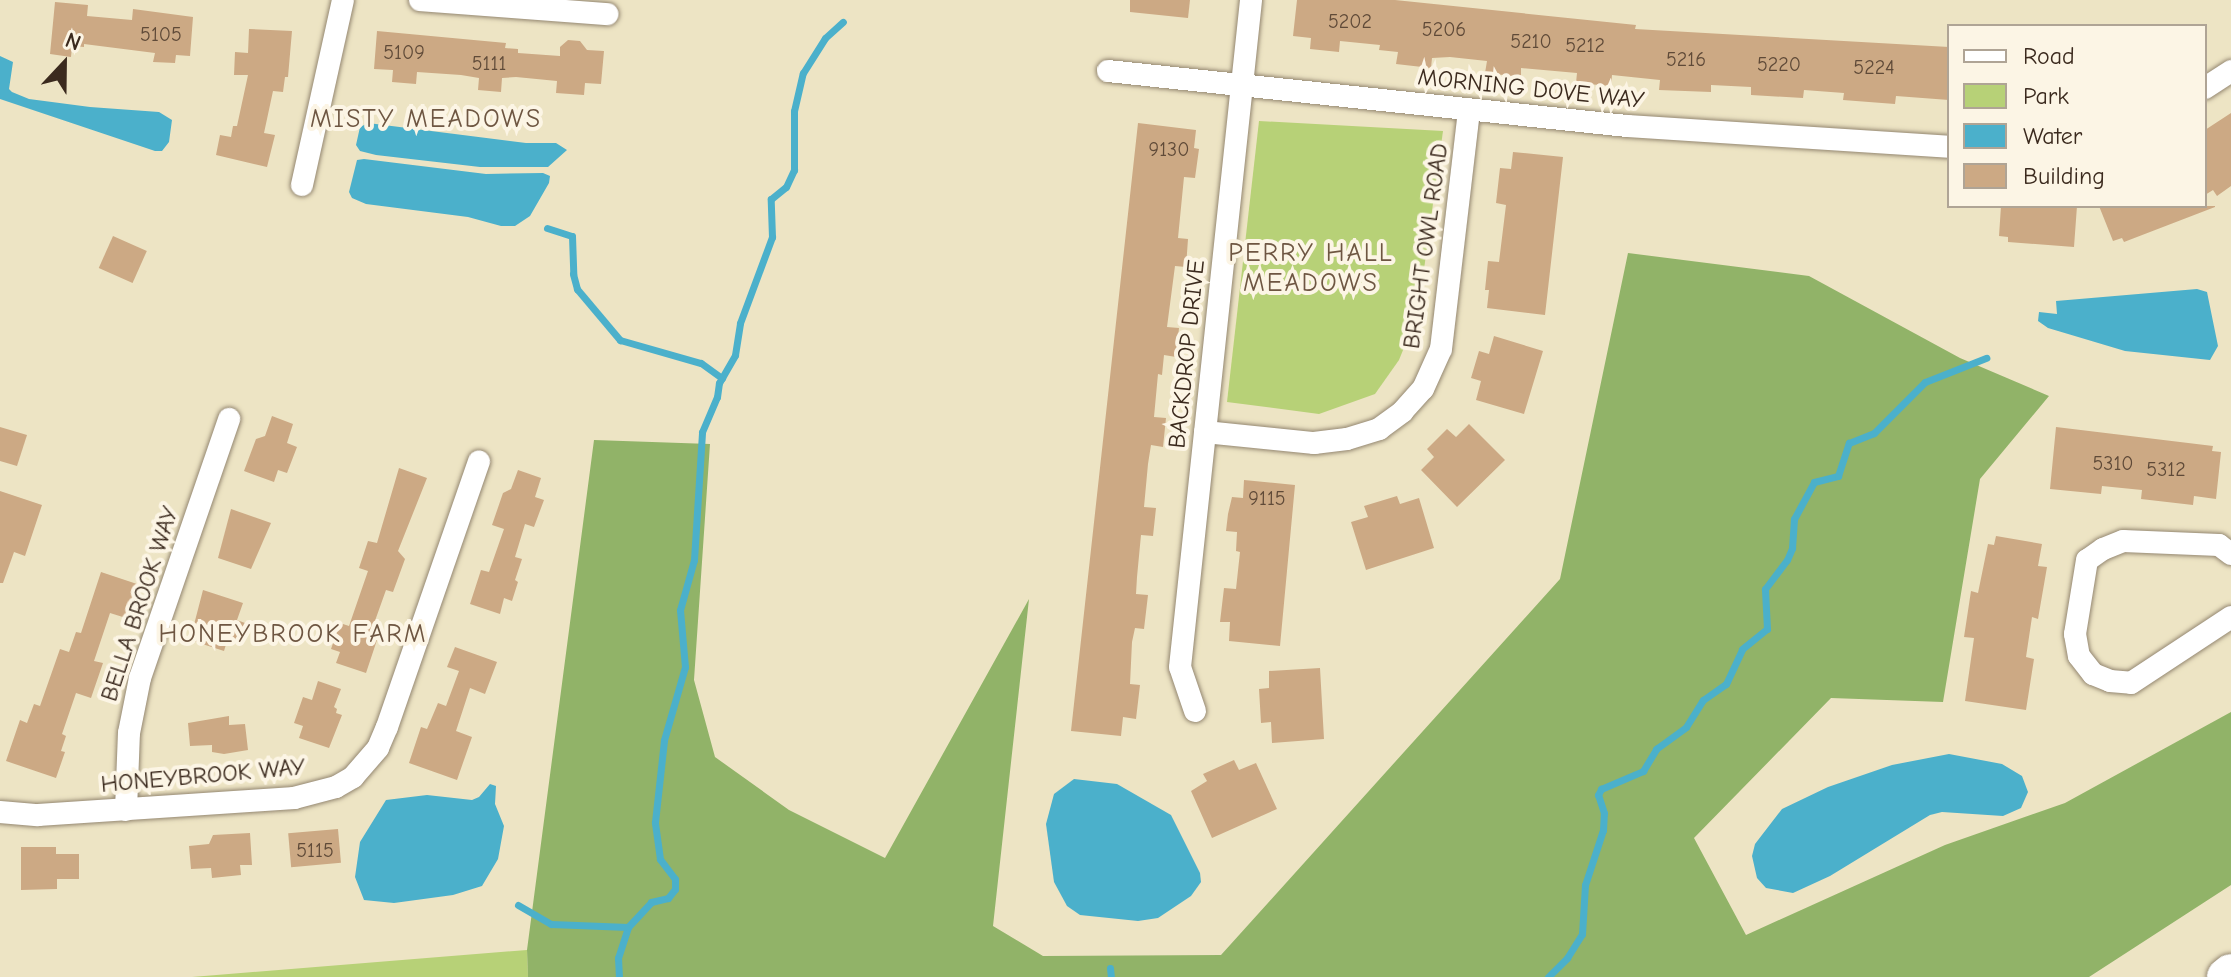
<!DOCTYPE html>
<html>
<head>
<meta charset="utf-8">
<style>
	body { margin:0 }
	#map { position:relative; width:2231px; height:977px; overflow:hidden; background:#ede4c4; font-family:"Comic Neue",sans-serif }
	div>[style] { position:absolute }
	.green>* { inset:0; background:#b7d177 }
	.forest>* { inset:0; background:#91b368 }
	.water>* { inset:0; background:#4bb0cb }
	.stream>* { height:7px; margin:-3.5px; padding:0 3.5px; transform-origin:3.5px; border-radius:3.5px; background:#4bb0cb }
	.building>* { inset:0; background:#cca984; transform-origin:0 0 }
	.roads { filter:drop-shadow(0 0 2px #948771) drop-shadow(0 0 2px #948771) }
	.minor>* { height:22px; margin:-11px; padding:0 11px; transform-origin:11px; border-radius:11px; background:#fff }
	.motorway>* { height:38px; margin:-19px; padding:0 19px; transform-origin:19px; border-radius:19px; background:#fff }
	span { translate:-50% -50%; white-space:nowrap; text-align:center; line-height:1.15; -webkit-text-stroke:8px #fcf5e5; paint-order:stroke }
	.number-label { font-size:20px; color:#5f4a38 }
	.number-label span { -webkit-text-stroke-width:0 }
	.street-label { font-size:24px; color:#3b2a1e }
	.neighbourhood-label { font-size:26px; color:#6e5642; letter-spacing:2px }
	.legend { position:absolute; left:1947px; top:24px; width:260px; height:184px; box-sizing:border-box; background:#fcf5e5; border:2px solid #afa495; margin:0; padding:10px 14px; list-style:none; font-size:24px; color:#3b2a1e }
	.legend li { display:flex; align-items:center; gap:16px; height:40px }
	.legend b { width:40px; border:2px solid #afa495 }
	.north { position:absolute; left:24px; top:24px; width:80px; height:80px; -webkit-text-stroke:6px #fcf5e5; paint-order:stroke; rotate:22deg; font-size:22px; font-weight:700; line-height:32px; text-align:center; color:#3b2a1e }
	.north::after { content:''; display:block; margin:auto; width:28px; height:36px; background:#3b2a1e; clip-path:polygon(50% 0,100% 100%,50% 72%,0 100%) }
</style>
</head>
<body>
<div id="map">
	<div class="green">
		<div style="clip-path:polygon(1259px 121px,1443px 131px,1418px 313px,1399px 360px,1375px 394px,1319px 414px,1227px 402px)"></div>
		<div style="clip-path:polygon(527px 950px,528px 977px,192px 977px)"></div>
	</div>
	<div class="forest">
		<div style="clip-path:polygon(1628px 253px,1809px 276px,1960px 358px,2049px 396px,1980px 479px,1943px 702px,1831px 698px,1694px 838px,1746px 935px,1945px 845px,2065px 803px,2231px 712px,2231px 885px,2089px 977px,528px 977px,527px 950px,594px 440px,710px 444px,694px 680px,715px 757px,789px 810px,885px 858px,1029px 599px,993px 926px,1043px 956px,1221px 955px,1560px 579px)"></div>
	</div>
	<div class="water">
		<div style="clip-path:polygon(0 56px,13px 62px,9px 89px,12px 92px,29px 99px,90px 107px,159px 112px,172px 120px,169px 142px,162px 151px,155px 151px,0 99px)"></div>
		<div style="clip-path:polygon(368px 123px,526px 143px,556px 143px,567px 150px,548px 167px,480px 167px,376px 155px,360px 151px,356px 145px,360px 127px)"></div>
		<div style="clip-path:polygon(364px 159px,486px 174px,543px 173px,550px 176px,549px 183px,530px 216px,515px 226px,501px 226px,468px 217px,366px 204px,352px 198px,349px 192px,357px 160px)"></div>
		<div style="clip-path:polygon(2197px 289px,2207px 292px,2218px 346px,2210px 360px,2125px 351px,2048px 328px,2038px 321px,2039px 312px,2057px 314px,2056px 301px)"></div>
		<div style="clip-path:polygon(1949px 754px,2002px 764px,2022px 776px,2028px 792px,2021px 808px,2003px 816px,1942px 812px,1930px 815px,1830px 876px,1793px 893px,1766px 888px,1757px 878px,1752px 856px,1755px 844px,1782px 809px,1828px 787px,1892px 765px)"></div>
		<div style="clip-path:polygon(1074px 779px,1117px 784px,1171px 815px,1200px 873px,1201px 882px,1191px 896px,1158px 918px,1138px 921px,1080px 915px,1067px 906px,1054px 882px,1046px 824px,1054px 794px)"></div>
		<div style="clip-path:polygon(490px 784px,496px 786px,495px 804px,504px 826px,498px 859px,482px 886px,453px 895px,394px 903px,364px 900px,355px 877px,360px 842px,386px 800px,427px 795px,472px 800px,479px 797px)"></div>
	</div>
	<div class="stream">
		<div style="left:547px;top:228px;width:26px;rotate:18deg"></div>
		<div style="left:572px;top:236px;width:38px;rotate:88deg"></div>
		<div style="left:573px;top:274px;width:16px;rotate:75deg"></div>
		<div style="left:577px;top:289px;width:67px;rotate:49.9deg"></div>
		<div style="left:620px;top:340px;width:84px;rotate:15.9deg"></div>
		<div style="left:701px;top:363px;width:26px;rotate:36deg"></div>
		<div style="left:518px;top:905px;width:38px;rotate:30deg"></div>
		<div style="left:551px;top:924px;width:77px;rotate:2.2deg"></div>
		<div style="left:1110px;top:968px;width:9px;rotate:84deg"></div>
		<div style="left:619px;top:977px;width:19px;rotate:-93deg"></div>
		<div style="left:618px;top:958px;width:33px;rotate:-72deg"></div>
		<div style="left:628px;top:927px;width:34px;rotate:-47deg"></div>
		<div style="left:651px;top:902px;width:17px;rotate:-13deg"></div>
		<div style="left:668px;top:898px;width:11px;rotate:-52deg"></div>
		<div style="left:675px;top:889px;width:10px;rotate:-90deg"></div>
		<div style="left:675px;top:879px;width:25px;rotate:-127deg"></div>
		<div style="left:660px;top:859px;width:37px;rotate:-98deg"></div>
		<div style="left:655px;top:822px;width:82px;rotate:-83.7deg"></div>
		<div style="left:664px;top:740px;width:76px;rotate:-74deg"></div>
		<div style="left:685px;top:667px;width:57px;rotate:-95deg"></div>
		<div style="left:680px;top:610px;width:52px;rotate:-74.4deg"></div>
		<div style="left:694px;top:560px;width:128px;rotate:-86.4deg"></div>
		<div style="left:702px;top:432px;width:38px;rotate:-67deg"></div>
		<div style="left:717px;top:397px;width:14px;rotate:-82deg"></div>
		<div style="left:719px;top:383px;width:32px;rotate:-60deg"></div>
		<div style="left:735px;top:355px;width:32px;rotate:-81deg"></div>
		<div style="left:740px;top:323px;width:92px;rotate:-69.6deg"></div>
		<div style="left:772px;top:237px;width:38px;rotate:-92deg"></div>
		<div style="left:771px;top:199px;width:19px;rotate:-39deg"></div>
		<div style="left:786px;top:187px;width:19px;rotate:-65deg"></div>
		<div style="left:794px;top:170px;width:59px;rotate:-90deg"></div>
		<div style="left:794px;top:111px;width:39px;rotate:-77deg"></div>
		<div style="left:803px;top:73px;width:41px;rotate:-57.8deg"></div>
		<div style="left:825px;top:38px;width:24px;rotate:-42deg"></div>
		<div style="left:1548px;top:977px;width:27px;rotate:-45deg"></div>
		<div style="left:1567px;top:958px;width:28px;rotate:-58deg"></div>
		<div style="left:1582px;top:934px;width:49px;rotate:-86.5deg"></div>
		<div style="left:1585px;top:885px;width:58px;rotate:-71.9deg"></div>
		<div style="left:1603px;top:830px;width:17px;rotate:-87deg"></div>
		<div style="left:1604px;top:813px;width:19px;rotate:-108deg"></div>
		<div style="left:1598px;top:795px;width:7px;rotate:-63deg"></div>
		<div style="left:1601px;top:789px;width:46px;rotate:-23.2deg"></div>
		<div style="left:1643px;top:771px;width:26px;rotate:-59deg"></div>
		<div style="left:1656px;top:749px;width:37px;rotate:-36deg"></div>
		<div style="left:1686px;top:727px;width:32px;rotate:-58deg"></div>
		<div style="left:1703px;top:700px;width:28px;rotate:-35deg"></div>
		<div style="left:1726px;top:684px;width:38px;rotate:-65deg"></div>
		<div style="left:1742px;top:649px;width:32px;rotate:-39deg"></div>
		<div style="left:1767px;top:629px;width:40px;rotate:-92.9deg"></div>
		<div style="left:1765px;top:589px;width:36px;rotate:-53deg"></div>
		<div style="left:1787px;top:560px;width:13px;rotate:-67deg"></div>
		<div style="left:1792px;top:548px;width:29px;rotate:-86deg"></div>
		<div style="left:1794px;top:519px;width:42px;rotate:-61.6deg"></div>
		<div style="left:1814px;top:482px;width:25px;rotate:-14deg"></div>
		<div style="left:1838px;top:476px;width:35px;rotate:-72deg"></div>
		<div style="left:1849px;top:443px;width:27px;rotate:-22deg"></div>
		<div style="left:1874px;top:433px;width:72px;rotate:-45deg"></div>
		<div style="left:1925px;top:382px;width:66px;rotate:-21.5deg"></div>
	</div>
	<div class="building">
		<div style="clip-path:polygon(1130px 0,1190px 0,1188px 18px,1130px 12px)"></div>
		<div style="clip-path:polygon(1297px 0,1395px 0,1636px 25px,1635px 29px,1949px 47px,1949px 100px,1896px 96px,1895px 104px,1843px 100px,1844px 93px,1804px 90px,1803px 98px,1751px 95px,1751px 87px,1711px 85px,1711px 92px,1659px 90px,1660px 80px,1612px 75px,1611px 86px,1576px 83px,1577px 73px,1521px 68px,1521px 77px,1485px 73px,1487px 61px,1450px 57px,1432px 58px,1431px 68px,1396px 64px,1398px 52px,1379px 50px,1380px 45px,1340px 41px,1339px 52px,1310px 49px,1311px 38px,1293px 36px)"></div>
		<div style="clip-path:polygon(55px 2px,88px 5px,87px 16px,132px 20px,133px 9px,193px 17px,190px 56px,176px 55px,175px 63px,153px 62px,155px 53px,84px 44px,84px 47px,72px 46px,71px 57px,50px 54px)"></div>
		<div style="clip-path:polygon(249px 29px,292px 31px,288px 77px,285px 77px,283px 92px,273px 91px,264px 133px,275px 135px,267px 167px,216px 155px,220px 135px,231px 137px,233px 126px,237px 126px,248px 75px,234px 75px,235px 52px,248px 53px)"></div>
		<div style="clip-path:polygon(377px 31px,506px 43px,505px 48px,518px 49px,518px 53px,560px 56px,560px 47px,568px 40px,580px 41px,587px 50px,604px 51px,601px 84px,585px 83px,584px 95px,556px 93px,557px 81px,516px 77px,502px 78px,501px 92px,478px 90px,479px 78px,461px 75px,417px 72px,416px 84px,392px 82px,393px 70px,374px 69px)"></div>
		<div style="clip-path:polygon(2231px 113px,2231px 186px,2217px 196px,2213px 190px,2205px 195px,2205px 130px)"></div>
		<div style="clip-path:polygon(1138px 123px,1196px 130px,1194px 148px,1199px 149px,1195px 178px,1184px 177px,1178px 238px,1188px 239px,1186px 267px,1175px 266px,1167px 327px,1179px 328px,1176px 357px,1164px 355px,1162px 375px,1158px 374px,1154px 417px,1166px 418px,1163px 447px,1151px 445px,1148px 464px,1144px 507px,1156px 508px,1153px 536px,1141px 535px,1137px 577px,1136px 594px,1148px 595px,1144px 629px,1135px 628px,1132px 642px,1130px 684px,1140px 685px,1136px 719px,1123px 717px,1121px 736px,1071px 731px)"></div>
		<div style="clip-path:polygon(1513px 152px,1563px 157px,1545px 315px,1487px 308px,1489px 290px,1485px 290px,1488px 261px,1499px 262px,1506px 205px,1496px 203px,1500px 168px,1511px 169px)"></div>
		<div style="clip-path:polygon(2001px 206px,2077px 206px,2074px 247px,2008px 242px,2008px 237px,1999px 236px)"></div>
		<div style="clip-path:polygon(2099px 206px,2215px 206px,2215px 207px,2124px 242px,2122px 238px,2113px 241px)"></div>
		<div style="left:113px;top:236px;width:37px;height:35px;rotate:24deg"></div>
		<div style="clip-path:polygon(1494px 336px,1543px 351px,1524px 414px,1476px 400px,1481px 381px,1471px 378px,1479px 351px,1489px 354px)"></div>
		<div style="clip-path:polygon(272px 416px,293px 424px,287px 443px,297px 447px,287px 473px,278px 470px,274px 482px,244px 471px,256px 439px,265px 436px)"></div>
		<div style="clip-path:polygon(1469px 424px,1505px 460px,1457px 507px,1421px 470px,1434px 457px,1427px 449px,1447px 429px,1456px 437px)"></div>
		<div style="clip-path:polygon(0 427px,27px 435px,17px 466px,0 461px)"></div>
		<div style="clip-path:polygon(2056px 427px,2213px 446px,2212px 451px,2221px 452px,2216px 499px,2194px 496px,2193px 505px,2141px 499px,2142px 490px,2102px 486px,2101px 494px,2050px 489px)"></div>
		<div style="clip-path:polygon(399px 468px,427px 478px,398px 551px,405px 559px,393px 592px,386px 590px,371px 632px,377px 640px,366px 673px,336px 663px,340px 652px,331px 649px,340px 623px,349px 626px,368px 571px,359px 568px,368px 541px,377px 543px)"></div>
		<div style="clip-path:polygon(518px 470px,541px 478px,535px 497px,544px 500px,534px 527px,525px 524px,515px 557px,522px 559px,515px 580px,518px 582px,512px 601px,504px 598px,500px 614px,470px 604px,481px 570px,489px 572px,504px 529px,492px 525px,503px 493px,511px 489px)"></div>
		<div style="clip-path:polygon(1244px 480px,1295px 485px,1280px 646px,1229px 641px,1230px 622px,1220px 622px,1224px 588px,1236px 589px,1240px 552px,1236px 551px,1237px 532px,1226px 531px,1228px 514px,1232px 497px,1243px 498px)"></div>
		<div style="clip-path:polygon(0 491px,42px 505px,25px 556px,14px 552px,3px 583px,0 583px)"></div>
		<div style="clip-path:polygon(1397px 496px,1400px 504px,1419px 498px,1434px 548px,1366px 570px,1351px 522px,1368px 517px,1364px 506px)"></div>
		<div style="clip-path:polygon(231px 509px,271px 523px,251px 569px,218px 558px)"></div>
		<div style="clip-path:polygon(1996px 536px,2042px 544px,2038px 566px,2047px 567px,2038px 619px,2032px 617px,2026px 657px,2034px 659px,2026px 710px,1965px 701px,1974px 638px,1964px 637px,1971px 591px,1978px 593px,1988px 544px,1994px 545px)"></div>
		<div style="clip-path:polygon(101px 572px,137px 584px,126px 618px,110px 613px,94px 661px,103px 663px,91px 698px,76px 693px,62px 734px,66px 736px,61px 751px,65px 752px,56px 778px,6px 761px,20px 720px,27px 723px,34px 704px,40px 706px,60px 649px,69px 652px,76px 632px,81px 633px)"></div>
		<div style="clip-path:polygon(203px 590px,243px 603px,237px 620px,245px 623px,239px 642px,228px 638px,224px 651px,190px 640px)"></div>
		<div style="clip-path:polygon(455px 647px,497px 662px,485px 694px,470px 688px,456px 731px,472px 737px,457px 780px,409px 763px,421px 727px,427px 729px,438px 703px,446px 706px,459px 671px,447px 667px)"></div>
		<div style="clip-path:polygon(1320px 668px,1324px 739px,1272px 743px,1271px 722px,1261px 723px,1259px 689px,1269px 688px,1269px 671px)"></div>
		<div style="clip-path:polygon(318px 681px,341px 689px,334px 707px,337px 709px,336px 713px,342px 715px,329px 748px,299px 738px,303px 726px,294px 723px,303px 697px,312px 700px)"></div>
		<div style="clip-path:polygon(229px 716px,229px 725px,245px 724px,248px 750px,224px 754px,212px 752px,212px 745px,190px 746px,188px 723px)"></div>
		<div style="clip-path:polygon(1234px 760px,1239px 770px,1256px 763px,1277px 809px,1212px 838px,1191px 791px,1207px 781px,1203px 774px)"></div>
		<div style="left:338px;top:829px;width:34px;height:50px;rotate:85deg"></div>
		<div style="clip-path:polygon(250px 833px,252px 865px,240px 865px,241px 875px,212px 878px,211px 868px,191px 869px,189px 846px,209px 844px,213px 835px)"></div>
		<div style="clip-path:polygon(21px 847px,56px 847px,56px 854px,79px 854px,79px 879px,57px 879px,57px 889px,21px 890px)"></div>
	</div>
	<div class="roads">
		<div class="minor">
			<div style="left:420px;top:0;width:188px;rotate:4.3deg"></div>
			<div style="left:1108px;top:71px;width:522px;rotate:6.05deg"></div>
			<div style="left:1627px;top:126px;width:323px;rotate:3.7deg"></div>
			<div style="left:2205px;top:88px;width:31px;rotate:-33deg"></div>
			<div style="left:302px;top:185px;width:189px;rotate:-77.5deg"></div>
			<div style="left:1205px;top:432px;width:110px;rotate:5.8deg"></div>
			<div style="left:1314px;top:443px;width:33px;rotate:-7deg"></div>
			<div style="left:1347px;top:439px;width:34px;rotate:-17deg"></div>
			<div style="left:1379px;top:429px;width:29px;rotate:-36deg"></div>
			<div style="left:1402px;top:412px;width:31px;rotate:-48deg"></div>
			<div style="left:1423px;top:389px;width:44px;rotate:-65.8deg"></div>
			<div style="left:1441px;top:349px;width:241px;rotate:-83.3deg"></div>
			<div style="left:2231px;top:554px;width:15px;rotate:-143deg"></div>
			<div style="left:2219px;top:545px;width:96px;rotate:-177.6deg"></div>
			<div style="left:2123px;top:541px;width:22px;rotate:158deg"></div>
			<div style="left:2103px;top:549px;width:19px;rotate:145deg"></div>
			<div style="left:2087px;top:560px;width:75px;rotate:99.2deg"></div>
			<div style="left:2075px;top:634px;width:22px;rotate:80deg"></div>
			<div style="left:2079px;top:656px;width:23px;rotate:52deg"></div>
			<div style="left:2093px;top:674px;width:18px;rotate:22deg"></div>
			<div style="left:2110px;top:681px;width:21px;rotate:5deg"></div>
			<div style="left:2131px;top:683px;width:120px;rotate:-33.4deg"></div>
			<div style="left:1195px;top:711px;width:46px;rotate:-108.8deg"></div>
			<div style="left:1180px;top:667px;width:671px;rotate:-83.92deg"></div>
			<div style="left:126px;top:810px;width:77px;rotate:-87.8deg"></div>
			<div style="left:129px;top:733px;width:56px;rotate:-78.7deg"></div>
			<div style="left:140px;top:678px;width:274px;rotate:-71deg"></div>
			<div style="left:0;top:812px;width:38px;rotate:5deg"></div>
			<div style="left:38px;top:815px;width:257px;rotate:-3.8deg"></div>
			<div style="left:294px;top:798px;width:43px;rotate:-14.7deg"></div>
			<div style="left:336px;top:787px;width:20px;rotate:-30deg"></div>
			<div style="left:353px;top:777px;width:38px;rotate:-49deg"></div>
			<div style="left:378px;top:748px;width:23px;rotate:-67deg"></div>
			<div style="left:387px;top:727px;width:281px;rotate:-70.9deg"></div>
		</div>
		<div class="motorway">
			<div style="left:2226px;top:977px;width:6px;rotate:-39deg"></div>
		</div>
	</div>
	<div class="number-label">
		<span style="left:1350px;top:21px">5202</span>
		<span style="left:1444px;top:29px">5206</span>
		<span style="left:161px;top:34px">5105</span>
		<span style="left:1531px;top:41px">5210</span>
		<span style="left:1585px;top:45px">5212</span>
		<span style="left:404px;top:52px">5109</span>
		<span style="left:1686px;top:59px">5216</span>
		<span style="left:489px;top:63px">5111</span>
		<span style="left:1779px;top:64px">5220</span>
		<span style="left:1874px;top:67px">5224</span>
		<span style="left:1169px;top:149px">9130</span>
		<span style="left:2113px;top:463px">5310</span>
		<span style="left:2166px;top:469px">5312</span>
		<span style="left:1267px;top:498px">9115</span>
		<span style="left:315px;top:850px">5115</span>
	</div>
	<div class="street-label">
		<span style="left:1531px;top:89px;rotate:6deg">MORNING DOVE WAY</span>
		<span style="left:1426px;top:246px;rotate:-82deg">BRIGHT OWL ROAD</span>
		<span style="left:1187px;top:354px;rotate:-84deg">BACKDROP DRIVE</span>
		<span style="left:140px;top:604px;rotate:-72deg">BELLA BROOK WAY</span>
		<span style="left:203px;top:776px;rotate:-5deg">HONEYBROOK WAY</span>
	</div>
	<div class="neighbourhood-label">
		<span style="left:426px;top:120px">MISTY MEADOWS</span>
		<span style="left:1311px;top:269px">PERRY HALL<br>MEADOWS</span>
		<span style="left:293px;top:635px">HONEYBROOK FARM</span>
	</div>
	<ul class="legend">
	<li><b style="height:10px;background:#fff"></b>Road</li>
	<li><b style="height:22px;background:#b7d177"></b>Park</li>
	<li><b style="height:22px;background:#4bb0cb"></b>Water</li>
	<li><b style="height:22px;background:#cca984"></b>Building</li>
	</ul>
	<div class="north">N</div>
</div>
</body>
</html>
